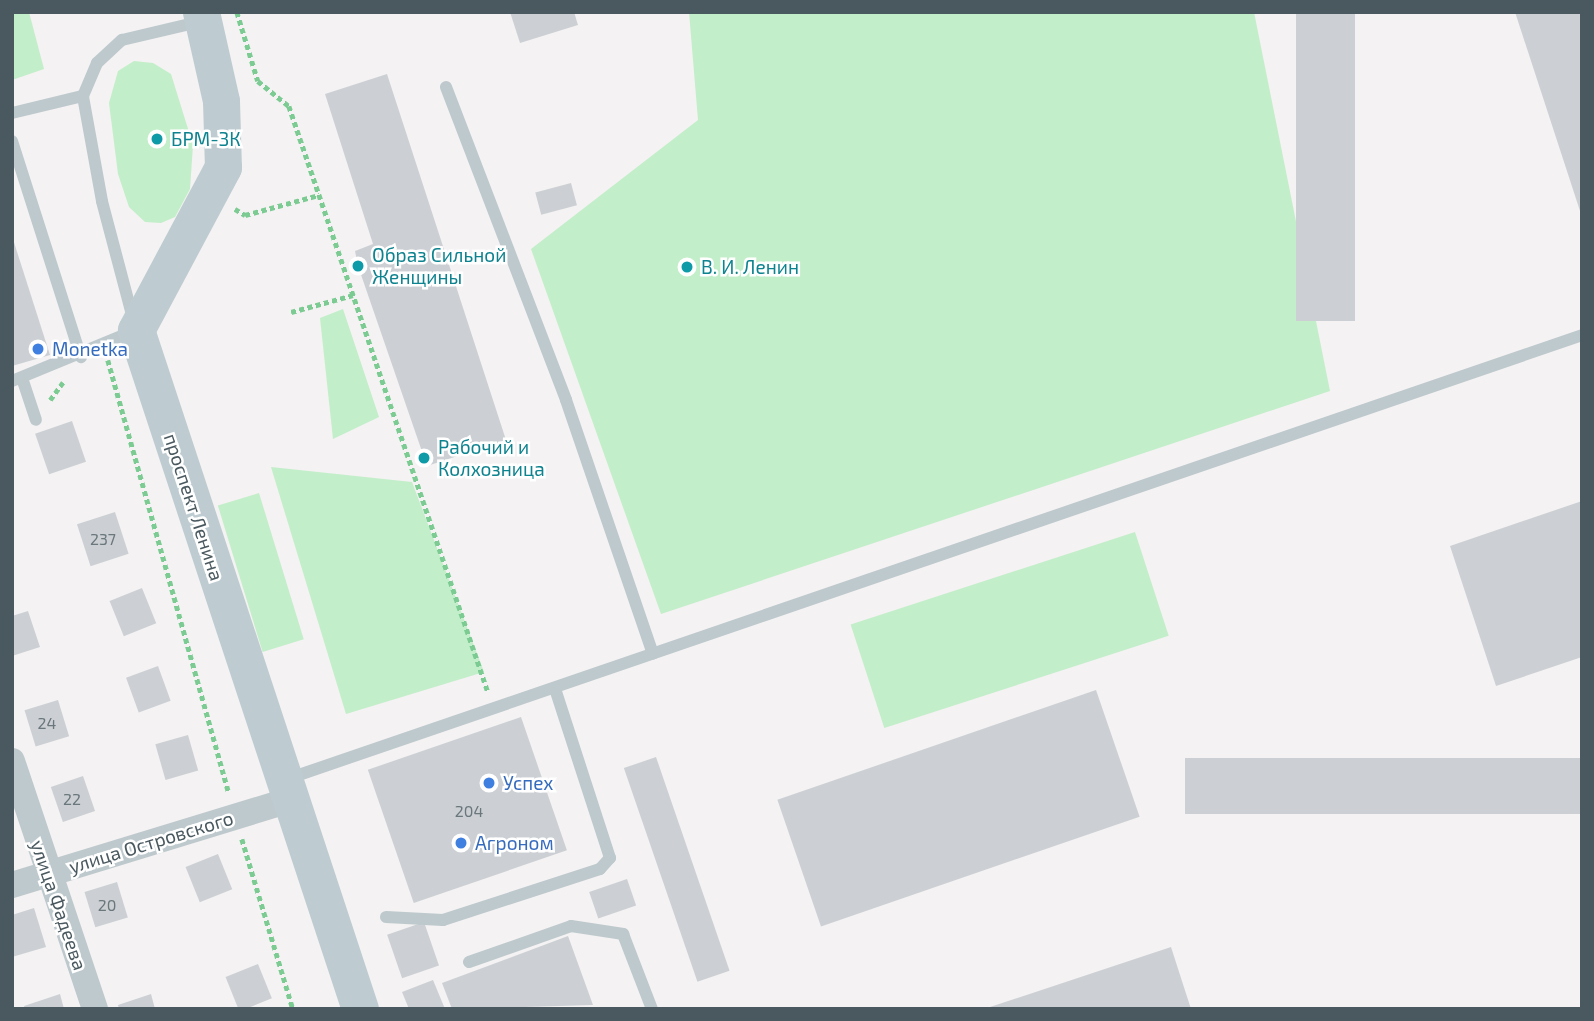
<!DOCTYPE html>
<html>
<head>
<meta charset="utf-8">
<style>
	body { margin:0 }
	#map { position:relative; width:1594px; height:1021px; overflow:hidden; background:#f4f2f2; font-family:"Exo 2",sans-serif }
	div>[style] { position:absolute }
	.green>* { inset:0; background:#c3eeca; transform-origin:0 0 }
	.building>* { inset:0; background:#ccd0d4; transform-origin:0 0 }
	.path>* { height:4.5px; margin-top:-2.25px; transform-origin:0; background:repeating-linear-gradient(90deg,#7ccb93 0 5px,transparent 0 8.5px) }
	.lane>* { height:12px; margin:-6px; padding:0 6px; transform-origin:6px; border-radius:6px; background:#bec9cd }
	.street>* { height:26px; margin:-13px; padding:0 13px; transform-origin:13px; border-radius:13px; background:#bec9cd }
	.secondary>* { height:37px; margin:-18.5px; padding:0 18.5px; transform-origin:18.5px; border-radius:18.5px; background:#beccd2 }
	.dots>* { width:19px; height:19px; translate:-50% -50%; box-sizing:border-box; border:4px solid #fff; border-radius:50% }
	span { translate:-50% -50%; white-space:nowrap; text-align:center; line-height:1.15; -webkit-text-stroke:5px #fff; paint-order:stroke }
	.number-label { font-size:16px; color:#6a777c }
	.number-label span { -webkit-text-stroke-width:0 }
	.culture-label { font-size:19px; color:#0d838f }
	.left { translate:0 -50%; text-align:left }
	.shop-label { font-size:19px; color:#366cbe }
	.street-label { font-size:19px; color:#4a595f }
	.frame { position:absolute; inset:0; border:14px solid #4a595f; pointer-events:none }
</style>
</head>
<body>
<div id="map">
	<div class="green">
		<div style="clip-path:polygon(12px 12px,29px 12px,44px 69px,12px 80px)"></div>
		<div style="clip-path:polygon(689px 12px,1254px 12px,1330px 391px,661px 614px,531px 249px,698px 120px)"></div>
		<div style="clip-path:polygon(134px 61px,153px 63px,171px 74px,193px 145px,190px 189px,175px 217px,161px 223px,145px 222px,129px 207px,118px 174px,109px 103px,118px 71px)"></div>
		<div style="clip-path:polygon(343px 309px,379px 417px,333px 439px,320px 318px)"></div>
		<div style="clip-path:polygon(271px 467px,412px 482px,484px 672px,346px 714px)"></div>
		<div style="left:259px;top:493px;width:153px;height:43px;rotate:73deg"></div>
		<div style="left:1135px;top:532px;width:109px;height:299px;rotate:72deg"></div>
	</div>
	<div class="building">
		<div style="clip-path:polygon(510px 12px,574px 12px,578px 25px,520px 43px)"></div>
		<div style="left:1296px;top:12px;width:59px;height:309px"></div>
		<div style="clip-path:polygon(1515px 12px,1582px 12px,1582px 214px,1581px 214px)"></div>
		<div style="clip-path:polygon(387px 74px,506px 440px,427px 466px,358px 266px,355px 251px,373px 244px,325px 94px)"></div>
		<div style="left:571px;top:183px;width:23px;height:37px;rotate:75deg"></div>
		<div style="clip-path:polygon(12px 236px,50px 355px,12px 366px)"></div>
		<div style="left:72px;top:421px;width:43px;height:39px;rotate:71deg"></div>
		<div style="clip-path:polygon(1582px 501px,1582px 657px,1496px 686px,1450px 546px)"></div>
		<div style="left:115px;top:512px;width:44px;height:40px;rotate:72deg"></div>
		<div style="left:142px;top:588px;width:38px;height:35px;rotate:68deg"></div>
		<div style="clip-path:polygon(28px 611px,40px 647px,12px 656px,12px 616px)"></div>
		<div style="left:158px;top:666px;width:37px;height:34px;rotate:70deg"></div>
		<div style="left:1096px;top:690px;width:134px;height:337px;rotate:71deg"></div>
		<div style="left:58px;top:700px;width:38px;height:35px;rotate:73deg"></div>
		<div style="left:521px;top:717px;width:141px;height:162px;rotate:71deg"></div>
		<div style="left:188px;top:735px;width:37px;height:34px;rotate:74deg"></div>
		<div style="left:656px;top:757px;width:226px;height:34px;rotate:71deg"></div>
		<div style="left:1582px;top:758px;width:56px;height:397px;rotate:90deg"></div>
		<div style="left:83px;top:776px;width:37px;height:34px;rotate:71deg"></div>
		<div style="left:218px;top:854px;width:38px;height:35px;rotate:68deg"></div>
		<div style="left:627px;top:879px;width:28px;height:40px;rotate:71deg"></div>
		<div style="left:117px;top:882px;width:37px;height:34px;rotate:73deg"></div>
		<div style="clip-path:polygon(34px 908px,46px 947px,12px 957px,12px 915px)"></div>
		<div style="left:424px;top:922px;width:46px;height:39px;rotate:71deg"></div>
		<div style="clip-path:polygon(568px 936px,593px 1005px,452px 1009px,442px 983px)"></div>
		<div style="clip-path:polygon(1171px 947px,1191px 1009px,987px 1009px,987px 1008px)"></div>
		<div style="left:258px;top:964px;width:37px;height:35px;rotate:68deg"></div>
		<div style="clip-path:polygon(433px 980px,445px 1009px,409px 1009px,402px 992px)"></div>
		<div style="clip-path:polygon(60px 994px,64px 1009px,25px 1009px,24px 1006px)"></div>
		<div style="clip-path:polygon(151px 994px,155px 1009px,119px 1009px,118px 1005px)"></div>
	</div>
	<div class="path">
		<div style="left:237px;top:12px;width:72px;rotate:73.1deg"></div>
		<div style="left:258px;top:81px;width:40px;rotate:39deg"></div>
		<div style="left:289px;top:106px;width:619px;rotate:71.24deg"></div>
		<div style="left:235px;top:209px;width:12px;rotate:31deg"></div>
		<div style="left:245px;top:215px;width:77px;rotate:-15.1deg"></div>
		<div style="left:291px;top:312px;width:64px;rotate:-15.3deg"></div>
		<div style="left:108px;top:360px;width:450px;rotate:74.4deg"></div>
		<div style="left:50px;top:400px;width:22px;rotate:-54deg"></div>
		<div style="left:242px;top:839px;width:177px;rotate:73.3deg"></div>
	</div>
	<div class="lane">
		<div style="left:446px;top:87px;width:335px;rotate:69deg"></div>
		<div style="left:566px;top:400px;width:268px;rotate:71.1deg"></div>
		<div style="left:12px;top:113px;width:73px;rotate:-13.5deg"></div>
		<div style="left:12px;top:141px;width:227px;rotate:72.3deg"></div>
		<div style="left:22px;top:378px;width:44px;rotate:71.6deg"></div>
		<div style="left:12px;top:381px;width:134px;rotate:-22.4deg"></div>
		<div style="left:136px;top:330px;width:133px;rotate:-104.8deg"></div>
		<div style="left:102px;top:201px;width:107px;rotate:-100.3deg"></div>
		<div style="left:83px;top:96px;width:36px;rotate:-67deg"></div>
		<div style="left:97px;top:63px;width:34px;rotate:-43deg"></div>
		<div style="left:122px;top:40px;width:79px;rotate:-13.2deg"></div>
		<div style="left:287px;top:779px;width:1369px;rotate:-18.92deg"></div>
		<div style="left:386px;top:917px;width:57px;rotate:3deg"></div>
		<div style="left:443px;top:920px;width:165px;rotate:-18deg"></div>
		<div style="left:600px;top:869px;width:15px;rotate:-48deg"></div>
		<div style="left:610px;top:858px;width:178px;rotate:-108deg"></div>
		<div style="left:469px;top:962px;width:108px;rotate:-19.4deg"></div>
		<div style="left:571px;top:926px;width:53px;rotate:8.7deg"></div>
		<div style="left:623px;top:934px;width:80px;rotate:68.9deg"></div>
	</div>
	<div class="street">
		<div style="left:12px;top:761px;width:262px;rotate:71.5deg"></div>
		<div style="left:12px;top:885px;width:291px;rotate:-17deg"></div>
	</div>
	<div class="secondary">
		<div style="left:201px;top:12px;width:91px;rotate:77.3deg"></div>
		<div style="left:221px;top:101px;width:66px;rotate:88.3deg"></div>
		<div style="left:223px;top:167px;width:185px;rotate:118.1deg"></div>
		<div style="left:136px;top:330px;width:715px;rotate:71.74deg"></div>
	</div>
	<div class="dots">
		<div style="left:157px;top:139px;background:#0f9aa8"></div>
		<div style="left:358px;top:266px;background:#0f9aa8"></div>
		<div style="left:687px;top:267px;background:#0f9aa8"></div>
		<div style="left:38px;top:349px;background:#3f7fe0"></div>
		<div style="left:424px;top:458px;background:#0f9aa8"></div>
		<div style="left:489px;top:783px;background:#3f7fe0"></div>
		<div style="left:461px;top:843px;background:#3f7fe0"></div>
	</div>
	<div class="number-label">
		<span style="left:103px;top:539px">237</span>
		<span style="left:47px;top:723px">24</span>
		<span style="left:72px;top:799px">22</span>
		<span style="left:469px;top:811px">204</span>
		<span style="left:107px;top:905px">20</span>
	</div>
	<div class="culture-label">
		<span class="left" style="left:171px;top:139px">БРМ-ЗК</span>
		<span class="left" style="left:372px;top:266px">Образ Сильной<br>Женщины</span>
		<span class="left" style="left:701px;top:267px">В. И. Ленин</span>
		<span class="left" style="left:438px;top:458px">Рабочий и<br>Колхозница</span>
	</div>
	<div class="shop-label">
		<span class="left" style="left:52px;top:349px">Monetka</span>
		<span class="left" style="left:503px;top:783px">Успех</span>
		<span class="left" style="left:475px;top:843px">Агроном</span>
	</div>
	<div class="street-label">
		<span style="left:194px;top:507px;rotate:72deg">проспект Ленина</span>
		<span style="left:151px;top:842px;rotate:-17deg">улица Островского</span>
		<span style="left:59px;top:905px;rotate:71deg">улица Фадеева</span>
	</div>
	<div class="frame"></div>
</div>
</body>
</html>
